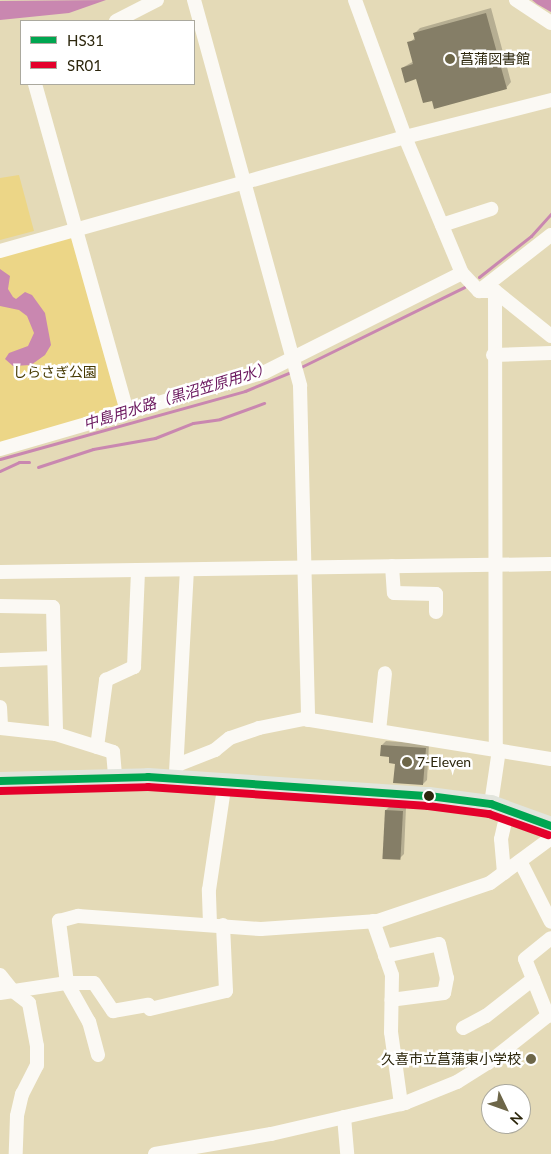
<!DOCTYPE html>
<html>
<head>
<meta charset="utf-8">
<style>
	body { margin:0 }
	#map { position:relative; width:551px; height:1154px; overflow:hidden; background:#e4dab7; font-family:Lato,"Noto Sans JP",sans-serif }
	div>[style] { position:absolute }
	.green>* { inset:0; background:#ecd687 }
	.water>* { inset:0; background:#c987b0 }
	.shadow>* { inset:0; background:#0003 }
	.stream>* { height:3px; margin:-1.5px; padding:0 1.5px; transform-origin:1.5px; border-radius:1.5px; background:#c987b0 }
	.building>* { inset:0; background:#857e67; transform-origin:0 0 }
	.minor>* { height:14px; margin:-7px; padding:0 7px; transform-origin:7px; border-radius:7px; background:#fbf9f4 }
	.major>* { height:18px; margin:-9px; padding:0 9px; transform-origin:9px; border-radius:9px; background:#e2e5dd }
	.bus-1>* { height:8px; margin:-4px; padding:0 4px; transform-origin:4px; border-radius:4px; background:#00a651 }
	.bus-2>* { height:8px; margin:-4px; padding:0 4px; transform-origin:4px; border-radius:4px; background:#e4002b }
	.dots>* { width:14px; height:14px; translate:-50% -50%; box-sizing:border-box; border:2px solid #fff; border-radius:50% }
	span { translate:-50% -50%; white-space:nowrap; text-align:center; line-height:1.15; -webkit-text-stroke:5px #fff; paint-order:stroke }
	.poi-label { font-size:14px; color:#2d270d }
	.left { translate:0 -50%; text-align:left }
	.right { translate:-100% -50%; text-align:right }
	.park-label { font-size:14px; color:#463901 }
	.water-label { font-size:15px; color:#69155d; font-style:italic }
	.legend { position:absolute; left:20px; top:20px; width:175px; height:65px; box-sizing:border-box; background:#fff; border:1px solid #aba99e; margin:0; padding:6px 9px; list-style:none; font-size:15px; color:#2d270d }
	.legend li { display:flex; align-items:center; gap:10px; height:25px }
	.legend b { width:25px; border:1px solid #aba99e }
	.north { position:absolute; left:481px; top:1084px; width:50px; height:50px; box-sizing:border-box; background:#fff; border:1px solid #aba99e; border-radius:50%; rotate:132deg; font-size:14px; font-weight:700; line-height:20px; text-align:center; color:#2d270d }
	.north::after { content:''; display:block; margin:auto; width:18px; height:22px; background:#6d6648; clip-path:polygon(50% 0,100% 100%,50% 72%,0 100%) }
</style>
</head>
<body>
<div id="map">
	<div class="green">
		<div style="clip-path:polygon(19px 175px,34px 231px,0 240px,0 178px)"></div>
		<div style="clip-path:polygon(71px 236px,121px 407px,0 444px,0 256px)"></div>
	</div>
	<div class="water">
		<div style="clip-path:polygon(106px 0,69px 13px,0 20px,0 1px)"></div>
		<div style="clip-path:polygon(532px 0,551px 0,551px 12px,537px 4px)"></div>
		<div style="clip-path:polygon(0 269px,10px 276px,8px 289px,13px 297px,16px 299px,25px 292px,32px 295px,45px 313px,51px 345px,45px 355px,31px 365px,13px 366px,5px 359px,9px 353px,28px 346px,34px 333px,27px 316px,19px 310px,0 306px)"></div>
	</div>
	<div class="shadow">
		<div style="clip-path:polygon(491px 8px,511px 82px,506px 88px,432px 99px,417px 78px,402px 68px,414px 61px,409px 43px,416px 37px,415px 33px,420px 28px)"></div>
		<div style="clip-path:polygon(386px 741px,429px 744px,427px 780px,423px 784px,396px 762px,382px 745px)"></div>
		<div style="clip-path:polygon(390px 806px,406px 807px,404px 854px,400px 858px,386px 810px)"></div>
	</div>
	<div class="stream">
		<div style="left:479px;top:277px;width:66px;rotate:-38.3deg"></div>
		<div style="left:531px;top:236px;width:30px;rotate:-48deg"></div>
		<div style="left:299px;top:368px;width:184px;rotate:-26.1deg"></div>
		<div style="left:0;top:459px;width:254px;rotate:-15.5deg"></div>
		<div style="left:245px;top:391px;width:50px;rotate:-22.4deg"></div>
		<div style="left:38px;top:467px;width:58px;rotate:-18.1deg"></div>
		<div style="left:93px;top:449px;width:63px;rotate:-10.1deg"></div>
		<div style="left:155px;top:438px;width:41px;rotate:-21.5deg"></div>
		<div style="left:193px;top:423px;width:27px;rotate:-8deg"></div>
		<div style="left:220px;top:419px;width:47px;rotate:-20deg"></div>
		<div style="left:0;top:471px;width:21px;rotate:-25deg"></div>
		<div style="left:19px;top:462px;width:10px"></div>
	</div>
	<div class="building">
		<div style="clip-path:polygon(486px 13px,507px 89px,434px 109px,432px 101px,423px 103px,416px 79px,405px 83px,401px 68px,413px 64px,407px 42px,415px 40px,413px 33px)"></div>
		<div style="clip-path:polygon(381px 745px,426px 748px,423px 785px,393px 783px,395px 764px,389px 763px,389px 757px,380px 756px)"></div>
		<div style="left:385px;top:810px;width:18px;height:49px;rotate:3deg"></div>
	</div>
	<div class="minor">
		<div style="left:194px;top:0;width:400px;rotate:74.6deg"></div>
		<div style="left:300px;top:386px;width:334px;rotate:88.6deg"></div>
		<div style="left:355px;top:0;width:146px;rotate:69.9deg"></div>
		<div style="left:405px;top:137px;width:147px;rotate:67.3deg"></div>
		<div style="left:462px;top:273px;width:25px;rotate:47deg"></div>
		<div style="left:479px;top:291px;width:16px"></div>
		<div style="left:495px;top:291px;width:72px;rotate:38.8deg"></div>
		<div style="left:516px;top:0;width:42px;rotate:33.3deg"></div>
		<div style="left:116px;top:21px;width:46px;rotate:-27.1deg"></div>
		<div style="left:35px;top:84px;width:341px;rotate:74.3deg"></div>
		<div style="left:442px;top:225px;width:52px;rotate:-18.1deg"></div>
		<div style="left:0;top:251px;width:421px;rotate:-15.7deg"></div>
		<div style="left:405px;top:137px;width:151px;rotate:-14.2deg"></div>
		<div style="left:479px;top:291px;width:91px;rotate:-37.9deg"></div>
		<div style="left:495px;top:291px;width:460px;rotate:89.9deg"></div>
		<div style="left:493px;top:355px;width:58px;rotate:-2deg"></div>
		<div style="left:0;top:449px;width:276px;rotate:-16.2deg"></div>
		<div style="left:265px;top:372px;width:220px;rotate:-26.7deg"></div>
		<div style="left:392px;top:566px;width:27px;rotate:86deg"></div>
		<div style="left:394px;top:593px;width:42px;rotate:1.4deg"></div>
		<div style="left:436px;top:594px;width:18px;rotate:90deg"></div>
		<div style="left:0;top:572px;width:551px;rotate:-0.83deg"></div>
		<div style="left:0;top:606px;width:53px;rotate:1.1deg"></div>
		<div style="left:53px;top:607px;width:127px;rotate:88.6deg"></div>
		<div style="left:0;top:660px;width:54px;rotate:-2.1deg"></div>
		<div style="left:0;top:707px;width:21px;rotate:87deg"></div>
		<div style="left:0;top:728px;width:56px;rotate:6.1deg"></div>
		<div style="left:56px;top:734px;width:60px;rotate:17.5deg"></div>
		<div style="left:113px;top:752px;width:24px;rotate:85deg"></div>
		<div style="left:379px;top:731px;width:58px;rotate:-84.1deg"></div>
		<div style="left:97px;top:747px;width:68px;rotate:-82.3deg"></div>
		<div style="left:106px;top:680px;width:31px;rotate:-25deg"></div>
		<div style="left:134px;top:667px;width:96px;rotate:-87.6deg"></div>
		<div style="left:177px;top:765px;width:41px;rotate:-21.5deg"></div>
		<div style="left:215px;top:750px;width:19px;rotate:-39deg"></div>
		<div style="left:230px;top:738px;width:31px;rotate:-19deg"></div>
		<div style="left:259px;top:728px;width:46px;rotate:-11.3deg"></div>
		<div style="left:304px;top:719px;width:250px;rotate:9.2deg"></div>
		<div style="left:176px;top:772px;width:202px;rotate:-86.9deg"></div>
		<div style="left:491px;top:804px;width:55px;rotate:-81.6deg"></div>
		<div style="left:520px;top:861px;width:68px;rotate:63.1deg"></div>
		<div style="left:504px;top:873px;width:34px;rotate:-95deg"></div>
		<div style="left:501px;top:839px;width:31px;rotate:-77deg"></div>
		<div style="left:373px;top:921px;width:57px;rotate:70.6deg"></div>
		<div style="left:392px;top:975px;width:57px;rotate:91deg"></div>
		<div style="left:391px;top:1032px;width:73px;rotate:82.1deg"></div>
		<div style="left:210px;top:924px;width:34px;rotate:-92deg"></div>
		<div style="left:209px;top:890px;width:110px;rotate:-81.6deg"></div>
		<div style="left:385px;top:956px;width:55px;rotate:-12.5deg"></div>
		<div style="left:439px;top:944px;width:35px;rotate:77deg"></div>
		<div style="left:447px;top:978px;width:15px;rotate:101deg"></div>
		<div style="left:444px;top:993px;width:53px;rotate:172.5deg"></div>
		<div style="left:0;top:975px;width:21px;rotate:51deg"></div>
		<div style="left:13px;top:991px;width:20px;rotate:37deg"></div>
		<div style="left:29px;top:1003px;width:44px;rotate:79.5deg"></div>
		<div style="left:37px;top:1046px;width:19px;rotate:90deg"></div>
		<div style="left:37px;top:1065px;width:33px;rotate:117deg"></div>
		<div style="left:22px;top:1094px;width:23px;rotate:103deg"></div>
		<div style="left:17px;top:1116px;width:38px;rotate:92deg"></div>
		<div style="left:0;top:993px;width:68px;rotate:-8.5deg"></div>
		<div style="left:67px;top:983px;width:63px;rotate:-97.4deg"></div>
		<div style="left:59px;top:921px;width:20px;rotate:-15deg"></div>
		<div style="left:78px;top:916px;width:183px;rotate:4.1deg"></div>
		<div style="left:261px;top:929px;width:117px;rotate:-3.9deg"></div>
		<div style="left:378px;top:921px;width:118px;rotate:-18.7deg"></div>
		<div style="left:490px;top:883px;width:76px;rotate:-36.4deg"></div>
		<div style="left:548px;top:1016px;width:61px;rotate:-112deg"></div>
		<div style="left:525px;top:959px;width:33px;rotate:-39deg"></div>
		<div style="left:463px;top:1028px;width:26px;rotate:-28deg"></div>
		<div style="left:486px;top:1016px;width:60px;rotate:-38.2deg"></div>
		<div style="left:98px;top:1055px;width:34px;rotate:-105deg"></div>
		<div style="left:89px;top:1022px;width:45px;rotate:-119.4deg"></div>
		<div style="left:67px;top:983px;width:27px"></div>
		<div style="left:94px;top:983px;width:34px;rotate:56deg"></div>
		<div style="left:113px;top:1011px;width:36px;rotate:-10deg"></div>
		<div style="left:148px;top:1005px;width:4px;rotate:63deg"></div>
		<div style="left:150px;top:1009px;width:78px;rotate:-13.3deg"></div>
		<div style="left:226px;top:991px;width:66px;rotate:-92.6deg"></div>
		<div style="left:344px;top:1117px;width:37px;rotate:85deg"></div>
		<div style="left:155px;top:1154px;width:118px;rotate:-9.8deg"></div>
		<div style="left:271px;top:1134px;width:138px;rotate:-13deg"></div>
		<div style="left:405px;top:1103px;width:56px;rotate:-22deg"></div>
		<div style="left:457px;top:1082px;width:36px;rotate:-32deg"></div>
		<div style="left:488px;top:1063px;width:80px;rotate:-38.4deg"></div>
	</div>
	<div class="major">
		<div style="left:0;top:781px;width:148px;rotate:-1.5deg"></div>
		<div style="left:148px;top:777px;width:282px;rotate:3.9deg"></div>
		<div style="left:429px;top:796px;width:63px;rotate:7.4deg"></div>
		<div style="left:491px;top:804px;width:64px;rotate:20.1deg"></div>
	</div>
	<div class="bus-1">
		<div style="left:0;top:781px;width:148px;rotate:-1.5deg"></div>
		<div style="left:148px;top:777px;width:282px;rotate:3.9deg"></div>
		<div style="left:429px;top:796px;width:63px;rotate:7.4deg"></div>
		<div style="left:491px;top:804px;width:64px;rotate:20.1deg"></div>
	</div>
	<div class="bus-2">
		<div style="left:0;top:791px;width:148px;rotate:-1.5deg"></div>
		<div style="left:148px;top:787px;width:281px;rotate:3.9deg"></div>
		<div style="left:428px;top:806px;width:62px;rotate:7.5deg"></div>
		<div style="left:489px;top:814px;width:63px;rotate:19.6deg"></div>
	</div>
	<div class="dots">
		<div style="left:450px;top:59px;background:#6d6648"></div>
		<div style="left:407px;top:762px;background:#6d6648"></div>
		<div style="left:429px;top:796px;background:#2d270d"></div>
		<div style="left:531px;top:1059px;background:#6d6648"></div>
	</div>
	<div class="poi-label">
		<span class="left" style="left:460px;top:59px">菖蒲図書館</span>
		<span class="left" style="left:417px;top:762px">7-Eleven</span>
		<span class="right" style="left:521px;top:1059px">久喜市立菖蒲東小学校</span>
	</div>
	<div class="park-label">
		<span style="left:55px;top:372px">しらさぎ公園</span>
	</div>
	<div class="water-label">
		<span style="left:177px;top:396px;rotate:-17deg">中島用水路（黒沼笠原用水）</span>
	</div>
	<ul class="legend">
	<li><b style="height:6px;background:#00a651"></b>HS31</li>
	<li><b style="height:6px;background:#e4002b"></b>SR01</li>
	</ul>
	<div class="north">N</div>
</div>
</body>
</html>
